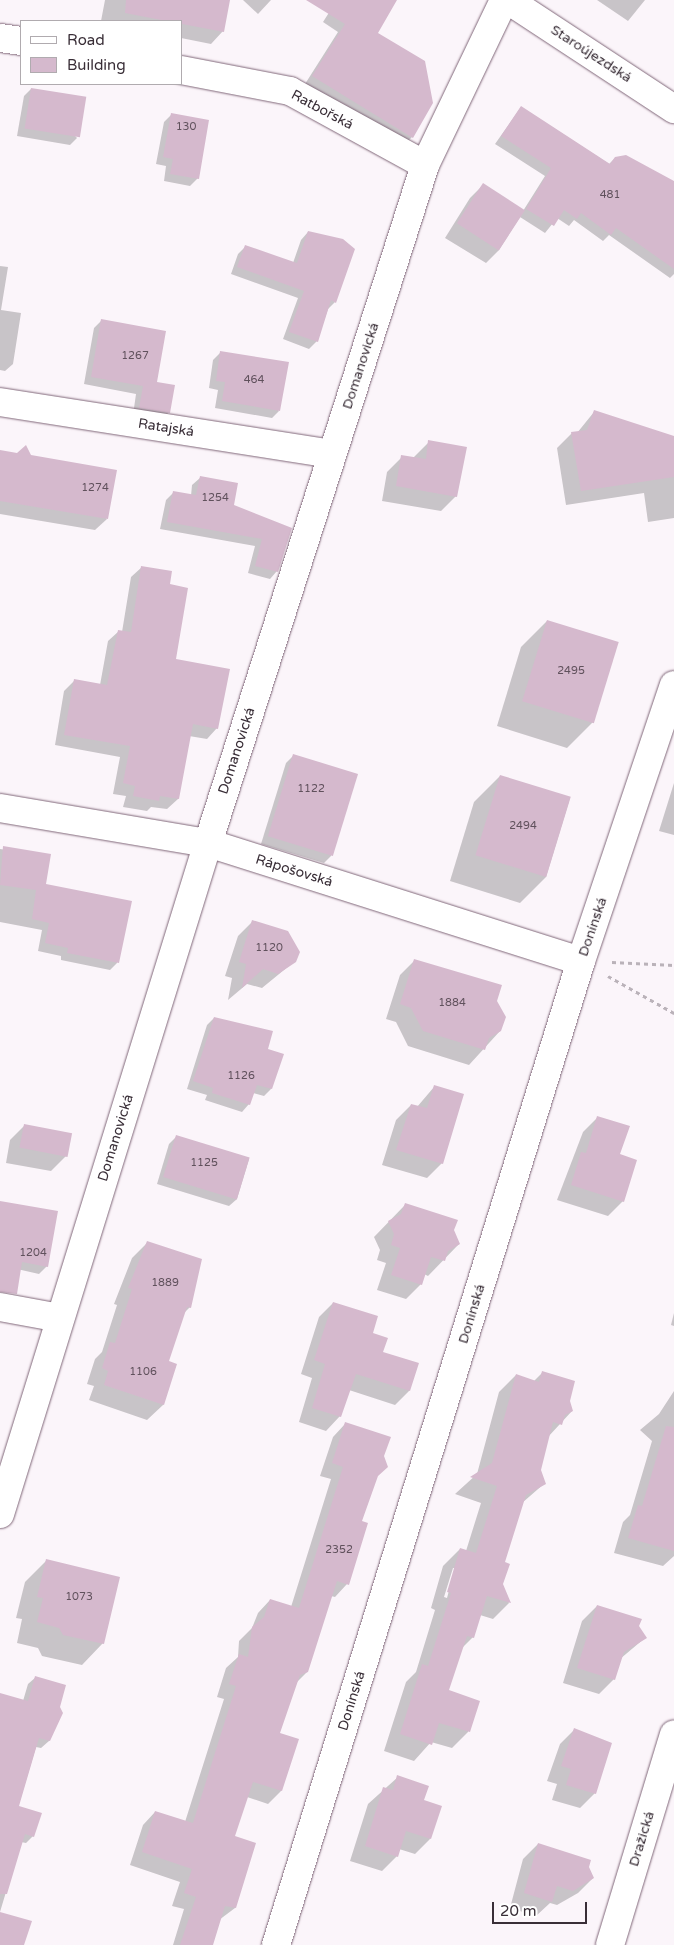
<!DOCTYPE html>
<html>
<head>
<meta charset="utf-8">
<style>
	body { margin:0 }
	#map { position:relative; width:674px; height:1945px; overflow:hidden; background:#fbf5fa; font-family:"Varela Round",sans-serif }
	div>[style] { position:absolute }
	.shadow>* { inset:0; background:#0003 }
	.building>* { inset:0; background:#d5b9cd; transform-origin:0 0 }
	.path>* { height:3px; margin-top:-1.5px; transform-origin:0; background:repeating-linear-gradient(90deg,#bab2b9 0 4px,transparent 0 8px) }
	.roads { filter:drop-shadow(0 0 1px #806779) drop-shadow(0 0 1px #806779) }
	.street>* { height:28px; margin:-14px; padding:0 14px; transform-origin:14px; border-radius:14px; background:#fff }
	.secondary>* { height:28px; margin:-14px; padding:0 14px; transform-origin:14px; border-radius:14px; background:#fff }
	span { translate:-50% -50%; white-space:nowrap; text-align:center; line-height:1.15; -webkit-text-stroke:4px #fff; paint-order:stroke }
	.number-label { font-size:11px; color:#60515c }
	.number-label span { -webkit-text-stroke-width:0 }
	.street-label { font-size:14px; color:#392e37 }
	.legend { position:absolute; left:20px; top:20px; width:162px; height:65px; box-sizing:border-box; background:#fff; border:1px solid #b0abaf; margin:0; padding:6px 9px; list-style:none; font-size:15px; color:#392e37 }
	.legend li { display:flex; align-items:center; gap:10px; height:25px }
	.legend b { width:25px; border:1px solid #b0abaf }
	.scale { position:absolute; left:492px; top:1902px; width:95px; height:22px; box-sizing:border-box; border:2px solid #392e37; border-top:0; padding-left:6px; font-size:15px; line-height:18px; white-space:nowrap; color:#392e37; -webkit-text-stroke:4px #fff; paint-order:stroke }
</style>
</head>
<body>
<div id="map">
	<div class="shadow">
		<div style="clip-path:polygon(105px 0,229px 0,223px 31px,211px 44px,181px 38px,181px 21px,101px 21px)"></div>
		<div style="clip-path:polygon(243px 0,271px 0,258px 14px)"></div>
		<div style="clip-path:polygon(337px 0,396px 0,376px 33px,412px 137px,404px 145px,305px 84px,338px 32px,323px 22px)"></div>
		<div style="clip-path:polygon(597px 0,645px 0,628px 21px)"></div>
		<div style="clip-path:polygon(31px 89px,77px 138px,70px 145px,17px 136px,24px 96px)"></div>
		<div style="clip-path:polygon(521px 107px,609px 164px,615px 158px,674px 197px,674px 274px,670px 278px,609px 235px,603px 241px,574px 220px,569px 226px,557px 218px,545px 233px,520px 217px,499px 250px,486px 263px,445px 238px,470px 198px,483px 185px,523px 211px,545px 176px,495px 144px)"></div>
		<div style="clip-path:polygon(171px 115px,198px 178px,190px 186px,164px 181px,166px 166px,156px 164px,164px 122px)"></div>
		<div style="clip-path:polygon(308px 232px,335px 302px,328px 309px,317px 341px,309px 349px,283px 339px,298px 298px,231px 274px,238px 254px,245px 247px,293px 263px,301px 240px)"></div>
		<div style="clip-path:polygon(0 266px,8px 267px,1px 310px,21px 313px,13px 364px,5px 371px,0 370px)"></div>
		<div style="clip-path:polygon(101px 321px,156px 383px,169px 412px,162px 420px,133px 415px,136px 394px,84px 384px,94px 328px)"></div>
		<div style="clip-path:polygon(221px 352px,279px 411px,272px 418px,215px 408px,218px 390px,209px 388px,213px 360px)"></div>
		<div style="clip-path:polygon(594px 412px,674px 437px,674px 518px,648px 522px,644px 493px,566px 505px,557px 448px,572px 433px,577px 433px)"></div>
		<div style="clip-path:polygon(429px 442px,456px 496px,441px 511px,382px 501px,387px 472px,402px 457px,413px 458px)"></div>
		<div style="clip-path:polygon(0 451px,30px 456px,107px 519px,95px 530px,0 514px)"></div>
		<div style="clip-path:polygon(200px 478px,232px 506px,291px 529px,277px 571px,270px 579px,248px 573px,255px 546px,160px 529px,166px 500px,173px 493px,191px 496px,192px 485px)"></div>
		<div style="clip-path:polygon(142px 567px,168px 585px,175px 660px,217px 728px,207px 739px,189px 736px,178px 799px,167px 809px,151px 807px,147px 811px,123px 807px,126px 796px,113px 794px,120px 757px,55px 745px,64px 691px,74px 681px,100px 685px,108px 641px,119px 631px,122px 632px,131px 577px)"></div>
		<div style="clip-path:polygon(547px 621px,593px 722px,567px 748px,497px 726px,521px 647px)"></div>
		<div style="clip-path:polygon(294px 755px,356px 775px,331px 856px,324px 863px,261px 844px,286px 763px)"></div>
		<div style="clip-path:polygon(500px 776px,570px 798px,546px 877px,520px 903px,450px 881px,474px 802px)"></div>
		<div style="clip-path:polygon(674px 783px,674px 835px,659px 831px)"></div>
		<div style="clip-path:polygon(0 849px,49px 856px,44px 885px,130px 902px,117px 963px,110px 970px,61px 960px,61px 956px,38px 951px,42px 930px,0 922px)"></div>
		<div style="clip-path:polygon(253px 921px,295px 961px,262px 988px,247px 984px,228px 1000px,232px 978px,225px 976px,238px 936px)"></div>
		<div style="clip-path:polygon(415px 960px,496px 1001px,500px 1031px,469px 1065px,408px 1046px,396px 1022px,386px 1019px,400px 975px)"></div>
		<div style="clip-path:polygon(214px 1018px,266px 1050px,271px 1089px,264px 1096px,253px 1093px,249px 1104px,242px 1112px,205px 1100px,207px 1095px,187px 1089px,207px 1025px)"></div>
		<div style="clip-path:polygon(434px 1087px,442px 1163px,427px 1178px,382px 1165px,396px 1120px,411px 1105px,417px 1107px)"></div>
		<div style="clip-path:polygon(598px 1117px,619px 1155px,623px 1201px,608px 1216px,557px 1200px,583px 1132px)"></div>
		<div style="clip-path:polygon(25px 1125px,66px 1156px,51px 1171px,6px 1163px,10px 1140px)"></div>
		<div style="clip-path:polygon(177px 1136px,249px 1159px,237px 1199px,229px 1206px,157px 1184px,169px 1144px)"></div>
		<div style="clip-path:polygon(0 1202px,47px 1266px,39px 1274px,17px 1269px,0 1271px)"></div>
		<div style="clip-path:polygon(405px 1205px,453px 1230px,459px 1244px,428px 1276px,424px 1274px,421px 1284px,406px 1299px,377px 1290px,386px 1263px,377px 1260px,380px 1250px,374px 1237px)"></div>
		<div style="clip-path:polygon(147px 1243px,190px 1307px,184px 1313px,167px 1362px,176px 1365px,163px 1405px,147px 1420px,89px 1400px,94px 1386px,87px 1384px,95px 1359px,102px 1352px,117px 1305px,114px 1304px,132px 1258px)"></div>
		<div style="clip-path:polygon(333px 1303px,371px 1334px,382px 1353px,417px 1364px,409px 1391px,395px 1405px,349px 1390px,340px 1416px,326px 1431px,299px 1422px,312px 1378px,301px 1374px,319px 1317px)"></div>
		<div style="clip-path:polygon(674px 1313px,674px 1326px,671px 1325px)"></div>
		<div style="clip-path:polygon(evenodd,542px 1373px,568px 1401px,572px 1411px,548px 1437px,539px 1470px,545px 1483px,522px 1503px,504px 1563px,502px 1584px,509px 1603px,493px 1619px,480px 1615px,473px 1637px,462px 1648px,447px 1691px,478px 1701px,468px 1732px,452px 1748px,431px 1742px,414px 1761px,384px 1751px,406px 1682px,416px 1672px,435px 1610px,431px 1608px,443px 1566px,460px 1549px,466px 1551px,481px 1503px,455px 1494px,477px 1474px,499px 1392px,516px 1375px,534px 1381px,542px 1373px,453px 1568px,455px 1568px,447px 1598px,444px 1597px,453px 1568px)"></div>
		<div style="clip-path:polygon(674px 1391px,674px 1556px,663px 1566px,614px 1553px,623px 1522px,630px 1515px,652px 1441px,640px 1430px,659px 1414px)"></div>
		<div style="clip-path:polygon(345px 1424px,376px 1478px,361px 1522px,367px 1524px,347px 1584px,335px 1597px,331px 1596px,307px 1672px,296px 1683px,278px 1733px,297px 1740px,281px 1791px,268px 1804px,247px 1797px,233px 1837px,235px 1908px,219px 1920px,212px 1945px,173px 1945px,184px 1909px,172px 1906px,180px 1882px,130px 1865px,143px 1825px,155px 1812px,185px 1822px,224px 1699px,217px 1697px,226px 1668px,238px 1657px,239px 1641px,252px 1628px,258px 1613px,270px 1600px,291px 1607px,331px 1479px,320px 1476px,333px 1437px)"></div>
		<div style="clip-path:polygon(46px 1561px,103px 1643px,82px 1665px,42px 1656px,38px 1648px,17px 1643px,22px 1619px,16px 1618px,25px 1582px)"></div>
		<div style="clip-path:polygon(597px 1606px,638px 1626px,645px 1638px,620px 1659px,614px 1679px,599px 1694px,563px 1683px,582px 1621px)"></div>
		<div style="clip-path:polygon(36px 1677px,61px 1714px,49px 1741px,41px 1748px,36px 1747px,18px 1807px,33px 1836px,26px 1843px,21px 1842px,0 1912px,0 1696px,23px 1701px,28px 1684px)"></div>
		<div style="clip-path:polygon(574px 1730px,595px 1793px,580px 1808px,552px 1800px,557px 1784px,547px 1781px,560px 1744px)"></div>
		<div style="clip-path:polygon(398px 1777px,422px 1801px,430px 1839px,415px 1854px,399px 1849px,397px 1856px,382px 1871px,350px 1861px,368px 1804px)"></div>
		<div style="clip-path:polygon(538px 1844px,587px 1868px,593px 1878px,578px 1893px,557px 1905px,550px 1903px,536px 1916px,510px 1908px,523px 1859px)"></div>
	</div>
	<div class="building">
		<div style="clip-path:polygon(126px 0,230px 0,224px 32px,125px 13px)"></div>
		<div style="clip-path:polygon(306px 0,397px 0,378px 33px,425px 61px,433px 103px,413px 138px,312px 76px,345px 24px)"></div>
		<div style="left:31px;top:88px;width:56px;height:41px;rotate:9deg"></div>
		<div style="clip-path:polygon(521px 106px,610px 164px,615px 157px,626px 155px,674px 181px,674px 269px,616px 228px,611px 235px,581px 213px,577px 219px,564px 210px,554px 226px,526px 209px,551px 168px,501px 136px)"></div>
		<div style="clip-path:polygon(171px 113px,209px 120px,199px 179px,170px 174px,173px 159px,163px 157px)"></div>
		<div style="left:483px;top:183px;width:50px;height:48px;rotate:33deg"></div>
		<div style="clip-path:polygon(308px 231px,343px 239px,355px 249px,336px 303px,331px 300px,318px 342px,289px 332px,304px 291px,237px 267px,245px 245px,297px 263px)"></div>
		<div style="clip-path:polygon(101px 319px,166px 331px,157px 382px,175px 385px,170px 413px,139px 408px,143px 386px,91px 377px)"></div>
		<div style="clip-path:polygon(220px 351px,289px 362px,280px 411px,222px 401px,225px 382px,216px 381px)"></div>
		<div style="clip-path:polygon(594px 410px,674px 436px,674px 477px,581px 491px,571px 432px,587px 430px)"></div>
		<div style="clip-path:polygon(428px 440px,467px 447px,457px 497px,396px 486px,401px 455px,426px 459px)"></div>
		<div style="clip-path:polygon(26px 445px,31px 455px,117px 470px,108px 519px,0 501px,0 450px,17px 453px)"></div>
		<div style="clip-path:polygon(200px 476px,238px 483px,234px 505px,292px 528px,278px 572px,255px 566px,262px 539px,167px 522px,173px 491px,196px 495px)"></div>
		<div style="clip-path:polygon(141px 566px,172px 571px,170px 584px,188px 588px,176px 659px,230px 669px,218px 729px,193px 724px,179px 799px,160px 796px,159px 801px,133px 796px,135px 786px,123px 783px,130px 746px,64px 735px,74px 679px,107px 685px,118px 630px,131px 632px)"></div>
		<div style="left:547px;top:620px;width:75px;height:85px;rotate:17deg"></div>
		<div style="left:293px;top:754px;width:68px;height:86px;rotate:17deg"></div>
		<div style="left:500px;top:775px;width:74px;height:84px;rotate:17deg"></div>
		<div style="clip-path:polygon(3px 846px,51px 854px,46px 884px,132px 901px,119px 963px,67px 953px,68px 948px,45px 943px,49px 923px,32px 919px,36px 890px,0 885px)"></div>
		<div style="clip-path:polygon(252px 920px,288px 931px,300px 952px,296px 962px,278px 974px,263px 969px,242px 988px,246px 964px,239px 962px)"></div>
		<div style="clip-path:polygon(414px 959px,502px 985px,497px 1001px,506px 1017px,501px 1031px,489px 1038px,485px 1050px,423px 1031px,411px 1008px,400px 1004px)"></div>
		<div style="clip-path:polygon(214px 1017px,273px 1031px,268px 1049px,284px 1054px,272px 1089px,257px 1085px,250px 1105px,212px 1093px,213px 1088px,193px 1081px)"></div>
		<div style="clip-path:polygon(434px 1085px,464px 1094px,443px 1164px,396px 1150px,411px 1104px,427px 1108px)"></div>
		<div style="clip-path:polygon(597px 1116px,630px 1126px,620px 1154px,637px 1160px,624px 1202px,571px 1185px,581px 1152px,586px 1153px)"></div>
		<div style="left:24px;top:1124px;width:49px;height:24px;rotate:11deg"></div>
		<div style="left:176px;top:1135px;width:77px;height:44px;rotate:17deg"></div>
		<div style="clip-path:polygon(0 1201px,58px 1211px,48px 1267px,22px 1262px,17px 1294px,0 1292px)"></div>
		<div style="clip-path:polygon(405px 1203px,458px 1220px,454px 1230px,460px 1244px,448px 1251px,445px 1261px,431px 1257px,422px 1285px,391px 1275px,400px 1248px,391px 1245px,394px 1234px,388px 1221px,401px 1214px)"></div>
		<div style="clip-path:polygon(147px 1241px,202px 1259px,191px 1308px,187px 1307px,169px 1361px,177px 1364px,164px 1405px,104px 1385px,108px 1371px,102px 1368px,110px 1342px,115px 1343px,132px 1289px,128px 1288px)"></div>
		<div style="clip-path:polygon(333px 1302px,378px 1316px,373px 1333px,388px 1338px,383px 1352px,419px 1363px,410px 1391px,356px 1374px,341px 1417px,312px 1408px,325px 1364px,314px 1360px)"></div>
		<div style="clip-path:polygon(542px 1371px,575px 1381px,570px 1401px,573px 1411px,565px 1415px,562px 1425px,553px 1422px,541px 1470px,546px 1484px,526px 1495px,505px 1562px,510px 1564px,503px 1584px,511px 1603px,487px 1596px,474px 1638px,467px 1636px,449px 1690px,480px 1701px,470px 1732px,439px 1723px,432px 1745px,400px 1734px,422px 1664px,428px 1666px,451px 1593px,447px 1592px,460px 1548px,476px 1553px,497px 1486px,470px 1477px,492px 1463px,516px 1374px,539px 1382px)"></div>
		<div style="clip-path:polygon(345px 1422px,391px 1437px,384px 1456px,388px 1467px,378px 1476px,362px 1521px,368px 1523px,349px 1585px,337px 1581px,308px 1672px,300px 1675px,280px 1733px,299px 1739px,282px 1791px,253px 1782px,235px 1836px,256px 1843px,236px 1908px,225px 1906px,213px 1945px,180px 1945px,196px 1897px,184px 1893px,192px 1869px,142px 1852px,155px 1811px,193px 1823px,236px 1686px,229px 1684px,239px 1654px,248px 1657px,252px 1627px,264px 1617px,270px 1599px,299px 1608px,343px 1467px,332px 1463px)"></div>
		<div style="clip-path:polygon(666px 1426px,674px 1427px,674px 1551px,628px 1538px,638px 1505px,642px 1506px)"></div>
		<div style="clip-path:polygon(46px 1559px,120px 1577px,104px 1644px,63px 1635px,59px 1628px,37px 1622px,43px 1598px,37px 1597px)"></div>
		<div style="clip-path:polygon(597px 1605px,642px 1619px,639px 1626px,647px 1638px,624px 1652px,615px 1680px,577px 1668px)"></div>
		<div style="clip-path:polygon(35px 1676px,66px 1685px,60px 1707px,63px 1713px,50px 1741px,39px 1738px,19px 1806px,42px 1813px,34px 1837px,25px 1834px,7px 1894px,0 1894px,0 1693px,28px 1701px)"></div>
		<div style="clip-path:polygon(574px 1728px,612px 1743px,596px 1794px,566px 1785px,571px 1769px,561px 1766px)"></div>
		<div style="clip-path:polygon(397px 1775px,429px 1786px,424px 1800px,442px 1806px,431px 1839px,406px 1831px,398px 1857px,365px 1846px,383px 1787px,393px 1790px)"></div>
		<div style="clip-path:polygon(538px 1843px,591px 1860px,589px 1867px,594px 1878px,573px 1891px,557px 1886px,552px 1902px,524px 1893px)"></div>
		<div style="clip-path:polygon(0 1912px,32px 1921px,24px 1945px,0 1945px)"></div>
	</div>
	<div class="path">
		<div style="left:612px;top:962px;width:62px;rotate:2.8deg"></div>
		<div style="left:608px;top:976px;width:76px;rotate:29.3deg"></div>
	</div>
	<div class="roads">
		<div class="street">
			<div style="left:0;top:38px;width:21px;rotate:8deg"></div>
			<div style="left:181px;top:70px;width:111px;rotate:10.9deg"></div>
			<div style="left:290px;top:91px;width:154px;rotate:28.7deg"></div>
			<div style="left:0;top:402px;width:336px;rotate:8.9deg"></div>
			<div style="left:0;top:808px;width:211px;rotate:9.6deg"></div>
			<div style="left:208px;top:843px;width:391px;rotate:17.6deg"></div>
			<div style="left:0;top:1307px;width:61px;rotate:10.4deg"></div>
			<div style="left:0;top:1514px;width:702px;rotate:-72.78deg"></div>
			<div style="left:208px;top:843px;width:712px;rotate:-72.25deg"></div>
			<div style="left:425px;top:165px;width:183px;rotate:-64.4deg"></div>
			<div style="left:276px;top:1945px;width:1030px;rotate:-72.78deg"></div>
			<div style="left:581px;top:961px;width:291px;rotate:-71.4deg"></div>
			<div style="left:610px;top:1945px;width:220px;rotate:-73.1deg"></div>
		</div>
		<div class="secondary">
			<div style="left:508px;top:0;width:199px;rotate:33.3deg"></div>
		</div>
	</div>
	<div class="number-label">
		<span style="left:186px;top:127px">130</span>
		<span style="left:610px;top:195px">481</span>
		<span style="left:135px;top:356px">1267</span>
		<span style="left:254px;top:380px">464</span>
		<span style="left:95px;top:488px">1274</span>
		<span style="left:215px;top:498px">1254</span>
		<span style="left:571px;top:671px">2495</span>
		<span style="left:311px;top:789px">1122</span>
		<span style="left:523px;top:826px">2494</span>
		<span style="left:269px;top:948px">1120</span>
		<span style="left:452px;top:1003px">1884</span>
		<span style="left:241px;top:1076px">1126</span>
		<span style="left:204px;top:1163px">1125</span>
		<span style="left:33px;top:1253px">1204</span>
		<span style="left:165px;top:1283px">1889</span>
		<span style="left:143px;top:1372px">1106</span>
		<span style="left:339px;top:1550px">2352</span>
		<span style="left:79px;top:1597px">1073</span>
	</div>
	<div class="street-label">
		<span style="left:591px;top:54px;rotate:33deg">Staroújezdská</span>
		<span style="left:322px;top:110px;rotate:28deg">Ratbořská</span>
		<span style="left:361px;top:366px;rotate:-72deg">Domanovická</span>
		<span style="left:166px;top:428px;rotate:9deg">Ratajská</span>
		<span style="left:237px;top:751px;rotate:-72deg">Domanovická</span>
		<span style="left:294px;top:871px;rotate:17deg">Rápošovská</span>
		<span style="left:593px;top:927px;rotate:-71deg">Donínská</span>
		<span style="left:116px;top:1138px;rotate:-73deg">Domanovická</span>
		<span style="left:472px;top:1314px;rotate:-73deg">Donínská</span>
		<span style="left:352px;top:1701px;rotate:-73deg">Donínská</span>
		<span style="left:642px;top:1839px;rotate:-73deg">Dražická</span>
	</div>
	<ul class="legend">
	<li><b style="height:6px;background:#fff"></b>Road</li>
	<li><b style="height:14px;background:#d5b9cd"></b>Building</li>
	</ul>
	<div class="scale">20 m</div>
</div>
</body>
</html>
